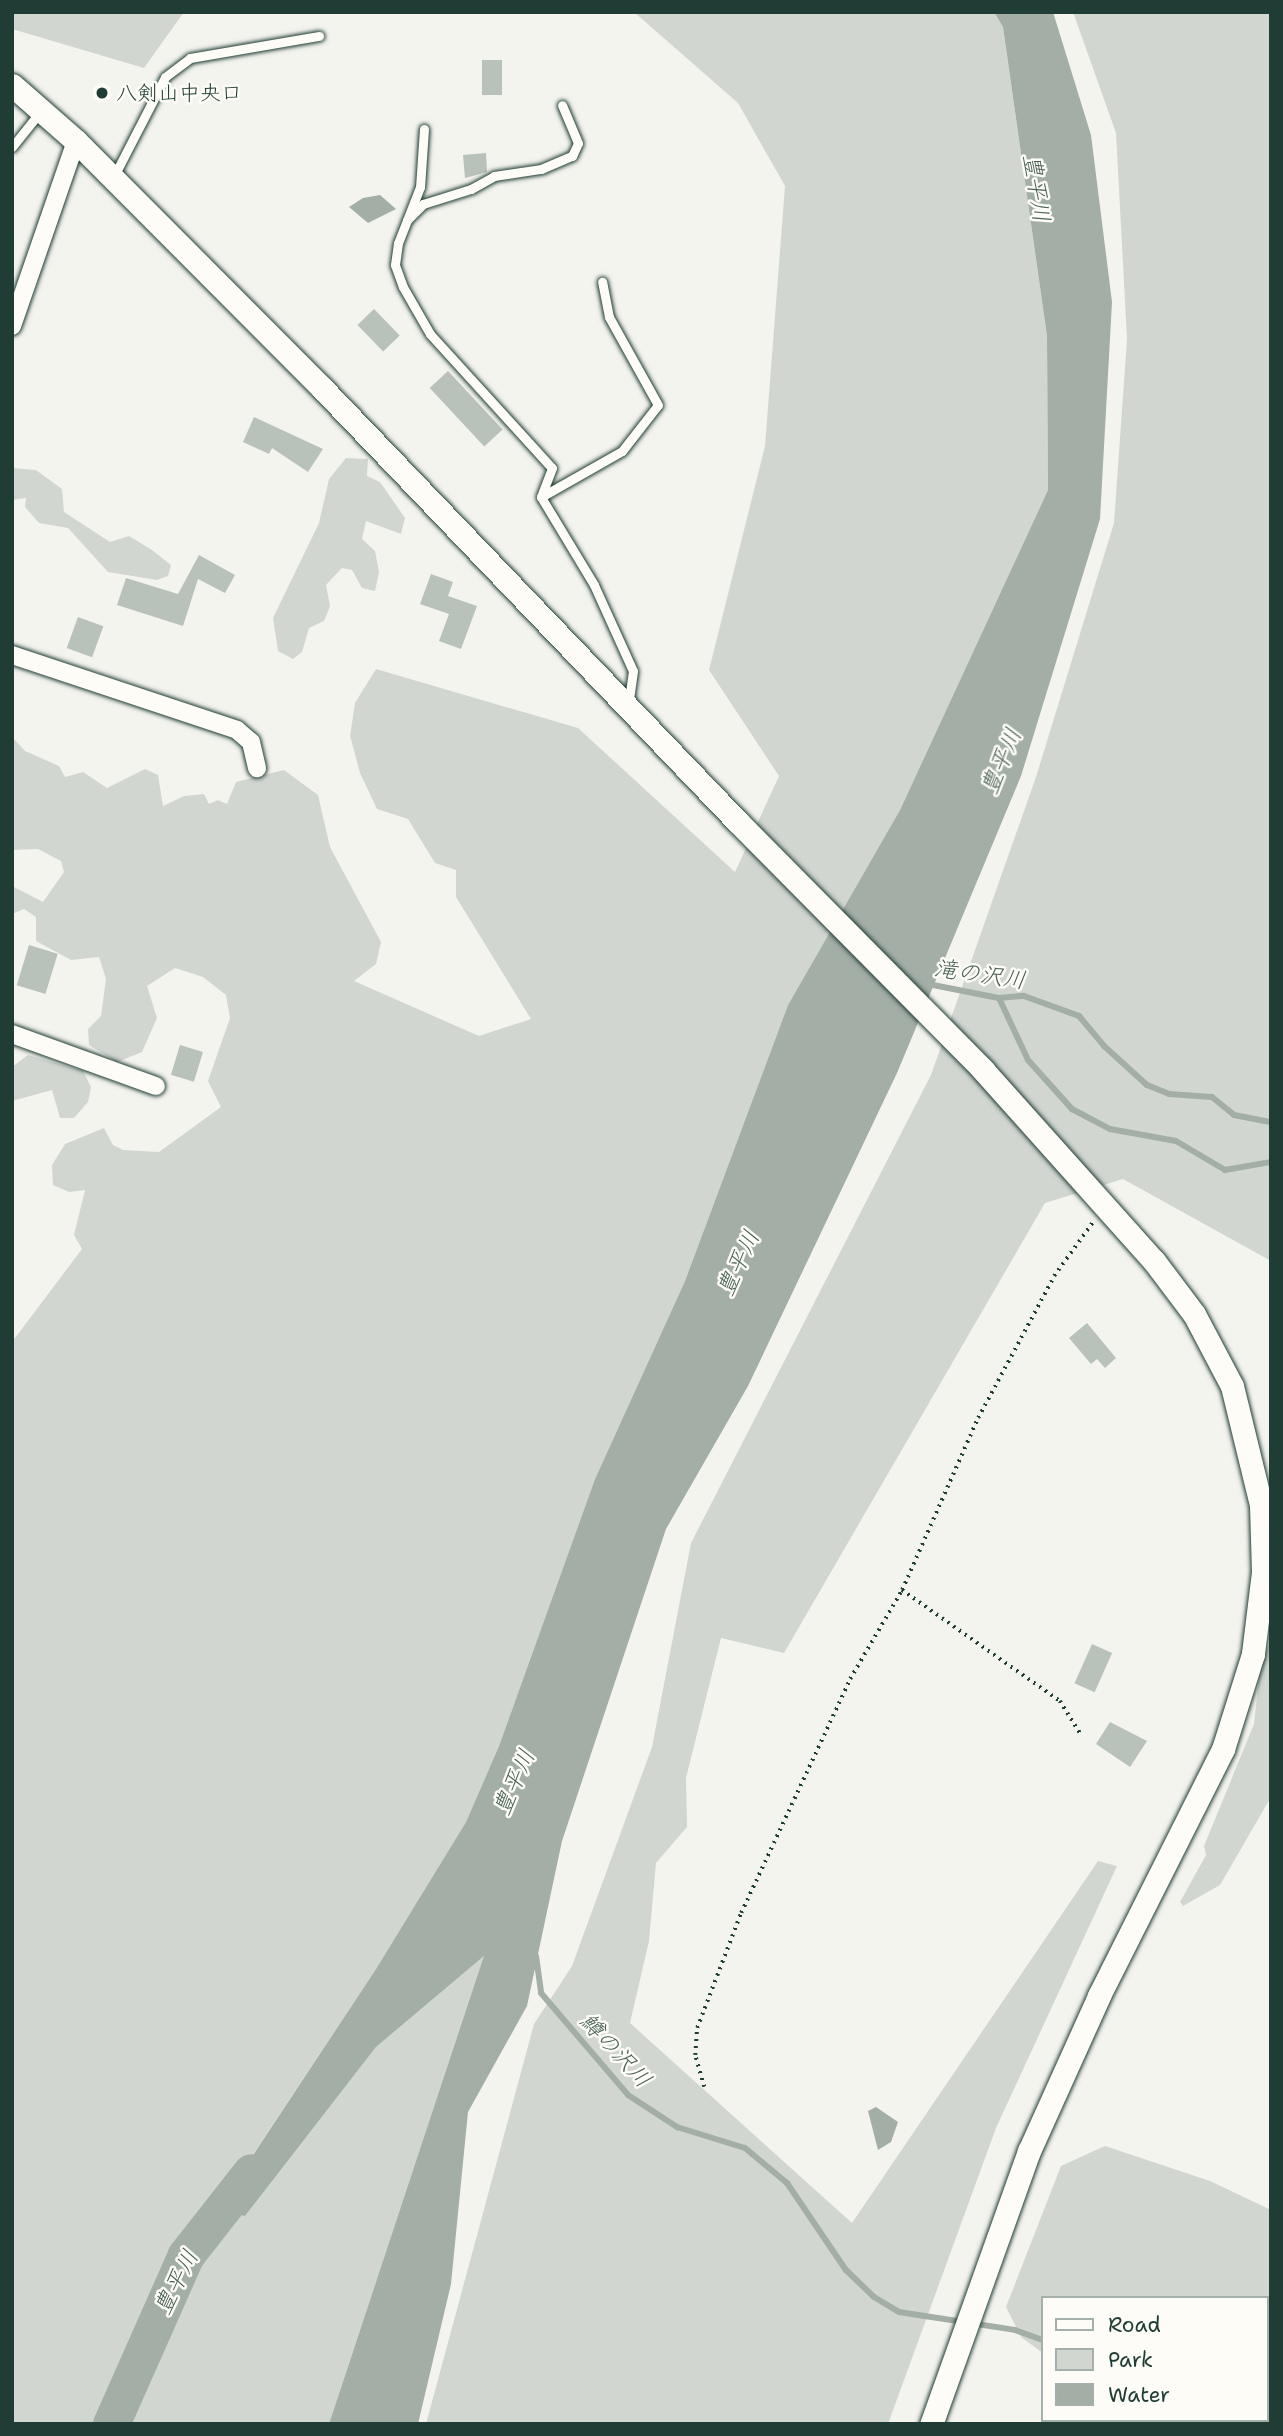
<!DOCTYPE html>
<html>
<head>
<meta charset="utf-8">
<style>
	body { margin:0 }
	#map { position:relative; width:1283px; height:2436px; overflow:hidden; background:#f4f4ef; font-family:"Shantell Sans","Klee One",sans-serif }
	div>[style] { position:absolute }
	.green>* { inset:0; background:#d1d6d1 }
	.water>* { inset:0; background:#a3aea7 }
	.stream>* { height:6px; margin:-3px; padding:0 3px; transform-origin:3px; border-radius:3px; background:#a3aea7 }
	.river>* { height:37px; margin:-18.5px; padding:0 18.5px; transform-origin:18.5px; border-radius:18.5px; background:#a3aea7 }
	.building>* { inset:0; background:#b9c1bb; transform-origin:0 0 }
	.path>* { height:3.5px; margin-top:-1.75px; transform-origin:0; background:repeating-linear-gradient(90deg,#1f3d34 0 2px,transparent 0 7px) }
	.roads { filter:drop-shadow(0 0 2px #1f3d34) drop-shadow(0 0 2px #1f3d34) }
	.service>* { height:9px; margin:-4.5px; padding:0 4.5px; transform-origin:4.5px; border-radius:4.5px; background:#fdfcf7 }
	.minor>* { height:18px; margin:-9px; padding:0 9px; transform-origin:9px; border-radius:9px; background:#fdfcf7 }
	.tertiary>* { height:23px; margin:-11.5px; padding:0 11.5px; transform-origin:11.5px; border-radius:11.5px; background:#fdfcf7 }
	.dots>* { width:19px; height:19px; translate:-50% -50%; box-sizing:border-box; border:4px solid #fdfcf7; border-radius:50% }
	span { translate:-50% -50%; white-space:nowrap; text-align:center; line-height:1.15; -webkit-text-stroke:5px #fdfcf7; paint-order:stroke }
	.poi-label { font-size:21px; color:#1f3d34 }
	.left { translate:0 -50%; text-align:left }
	.water-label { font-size:23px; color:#475f56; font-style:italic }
	.frame { position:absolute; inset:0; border:14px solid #1f3d34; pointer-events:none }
	.legend { position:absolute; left:1041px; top:2296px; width:228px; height:126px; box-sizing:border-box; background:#fdfcf7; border:2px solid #a4b0a9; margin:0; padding:9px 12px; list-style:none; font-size:21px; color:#1f3d34 }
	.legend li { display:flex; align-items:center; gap:14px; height:35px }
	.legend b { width:35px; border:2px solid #a4b0a9 }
</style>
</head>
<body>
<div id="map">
	<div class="green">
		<div style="clip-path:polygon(12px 12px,184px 12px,144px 68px,12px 29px)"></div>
		<div style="clip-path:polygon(634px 12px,994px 12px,1003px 27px,1047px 336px,1048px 490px,900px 810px,788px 1005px,685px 1281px,595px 1479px,499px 1746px,466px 1822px,376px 1969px,216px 2210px,245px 2216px,376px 2047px,485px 1955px,329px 2424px,12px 2424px,12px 1342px,82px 1249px,74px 1235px,85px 1190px,69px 1192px,53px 1185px,52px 1165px,65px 1144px,104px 1128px,113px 1145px,123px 1150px,159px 1152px,221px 1107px,208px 1081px,230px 1018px,226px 995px,203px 977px,175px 968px,147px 986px,157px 1018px,142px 1052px,117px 1062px,89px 1045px,88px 1029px,101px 1016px,106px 979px,99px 957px,71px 960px,36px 941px,36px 917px,24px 909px,12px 914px,12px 886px,43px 902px,64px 872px,61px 861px,38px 849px,12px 850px,12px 737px,25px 751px,59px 766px,65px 777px,83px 772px,107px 788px,145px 769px,158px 775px,163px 806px,184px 796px,204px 794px,209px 804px,218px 800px,227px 804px,236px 782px,284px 770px,318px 795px,330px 847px,381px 942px,376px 964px,354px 981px,479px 1036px,531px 1019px,456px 897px,456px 870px,435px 863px,408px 819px,377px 809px,360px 773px,350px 736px,355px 703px,376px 669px,578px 728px,735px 872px,779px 776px,709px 670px,765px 446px,785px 186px,738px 103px)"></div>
		<div style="clip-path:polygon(1073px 12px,1271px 12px,1271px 1261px,1123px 1179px,1045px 1203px,784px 1653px,721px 1638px,686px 1778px,687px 1827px,656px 1863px,649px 1941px,630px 2023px,852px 2223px,1098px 1861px,1117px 1866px,996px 2128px,888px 2424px,426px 2424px,534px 2024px,572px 1966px,652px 1747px,691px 1543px,931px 1075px,1036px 777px,1114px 523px,1127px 339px,1116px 133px)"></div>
		<div style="clip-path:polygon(346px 458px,368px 459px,367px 476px,380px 482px,405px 518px,401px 534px,366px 521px,362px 539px,375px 551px,379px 572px,375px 591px,362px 588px,352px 570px,342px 568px,326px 585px,330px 606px,324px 621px,309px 628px,302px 652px,293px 659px,278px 651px,273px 618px,319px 523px,329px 479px)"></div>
		<div style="clip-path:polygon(12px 468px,36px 470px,62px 489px,64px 512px,110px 542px,129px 536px,152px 550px,171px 565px,168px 576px,157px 580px,108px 572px,68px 528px,39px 523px,25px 507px,26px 498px,12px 500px)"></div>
		<div style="clip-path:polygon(28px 1055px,83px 1071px,91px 1087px,88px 1102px,74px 1118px,60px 1118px,52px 1090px,12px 1101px,12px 1067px)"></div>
		<div style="clip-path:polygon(1271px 1639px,1271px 1797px,1220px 1885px,1183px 1906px,1180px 1902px,1206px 1855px,1204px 1846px,1254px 1724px,1260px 1668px)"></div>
		<div style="clip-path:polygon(1105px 2146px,1210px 2181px,1271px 2210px,1271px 2424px,1134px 2420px,1267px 2420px,1267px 2298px,1043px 2298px,1043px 2353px,1021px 2337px,1006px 2307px,1061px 2166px)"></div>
	</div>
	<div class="water">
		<div style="clip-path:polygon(994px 12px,1053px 12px,1091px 135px,1112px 302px,1100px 519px,1021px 776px,897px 1073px,748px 1386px,666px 1529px,562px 1841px,527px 2006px,468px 2112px,451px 2284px,418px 2424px,329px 2424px,484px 1956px,376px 2047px,245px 2216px,216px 2211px,376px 1969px,466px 1822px,499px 1746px,595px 1479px,685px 1281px,788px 1005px,900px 810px,1048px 490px,1047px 336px,1003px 27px)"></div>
		<div style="clip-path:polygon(380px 195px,396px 209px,368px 223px,349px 207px,363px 198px)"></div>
		<div style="clip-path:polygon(876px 2107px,898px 2122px,891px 2142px,878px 2150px,868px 2111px)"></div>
	</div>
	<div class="stream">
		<div style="left:928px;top:984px;width:72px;rotate:11.2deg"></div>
		<div style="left:999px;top:998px;width:25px;rotate:-5deg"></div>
		<div style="left:1024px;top:996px;width:59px;rotate:20deg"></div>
		<div style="left:1079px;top:1016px;width:39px;rotate:50deg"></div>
		<div style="left:1104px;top:1046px;width:58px;rotate:42.2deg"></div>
		<div style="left:1147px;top:1085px;width:24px;rotate:22deg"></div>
		<div style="left:1169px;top:1094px;width:43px;rotate:4deg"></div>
		<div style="left:1212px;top:1097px;width:28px;rotate:39deg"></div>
		<div style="left:1234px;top:1115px;width:38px;rotate:11deg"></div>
		<div style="left:999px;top:998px;width:68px;rotate:64.9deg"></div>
		<div style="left:1028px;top:1060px;width:66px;rotate:48.1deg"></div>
		<div style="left:1072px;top:1109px;width:43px;rotate:27.8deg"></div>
		<div style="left:1110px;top:1129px;width:67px;rotate:10.3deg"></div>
		<div style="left:1176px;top:1141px;width:57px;rotate:30.6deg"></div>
		<div style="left:1225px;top:1170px;width:47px;rotate:-9.9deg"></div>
		<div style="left:536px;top:1956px;width:37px;rotate:82deg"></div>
		<div style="left:541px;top:1993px;width:134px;rotate:49.5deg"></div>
		<div style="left:628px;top:2095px;width:59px;rotate:33.1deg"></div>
		<div style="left:677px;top:2127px;width:71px;rotate:17.2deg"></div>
		<div style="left:745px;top:2148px;width:55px;rotate:39.8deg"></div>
		<div style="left:787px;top:2183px;width:105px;rotate:55.9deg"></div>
		<div style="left:846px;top:2270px;width:39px;rotate:44deg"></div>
		<div style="left:874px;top:2297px;width:29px;rotate:31deg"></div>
		<div style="left:899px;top:2312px;width:117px;rotate:8.8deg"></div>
		<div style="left:1015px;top:2330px;width:30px;rotate:20deg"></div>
		<div style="left:1164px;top:2420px;width:5px;rotate:53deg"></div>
	</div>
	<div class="river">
		<div style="left:111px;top:2424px;width:185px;rotate:-66.1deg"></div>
		<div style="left:186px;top:2255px;width:105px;rotate:-51.9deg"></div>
	</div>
	<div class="building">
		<div style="left:482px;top:60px;width:20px;height:35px"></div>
		<div style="clip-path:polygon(486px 153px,487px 172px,465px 178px,463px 155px)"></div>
		<div style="left:374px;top:309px;width:37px;height:23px;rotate:46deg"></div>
		<div style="left:448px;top:371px;width:80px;height:25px;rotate:47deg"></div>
		<div style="clip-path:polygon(254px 417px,323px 449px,308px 472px,272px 448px,269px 454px,243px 442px)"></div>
		<div style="clip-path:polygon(199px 555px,235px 575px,225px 593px,198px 579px,183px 626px,117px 605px,126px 578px,178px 594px)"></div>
		<div style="clip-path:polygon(431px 574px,453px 582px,448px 596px,477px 606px,461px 649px,439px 641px,449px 614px,420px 604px)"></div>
		<div style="left:78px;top:617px;width:27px;height:33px;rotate:20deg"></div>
		<div style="left:29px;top:945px;width:30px;height:42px;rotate:17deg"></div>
		<div style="left:180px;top:1045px;width:24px;height:31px;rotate:17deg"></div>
		<div style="clip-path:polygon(1087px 1323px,1116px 1358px,1105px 1368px,1097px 1359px,1091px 1364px,1069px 1338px)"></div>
		<div style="left:1092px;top:1644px;width:22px;height:43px;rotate:24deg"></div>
		<div style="clip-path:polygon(1110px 1722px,1147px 1741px,1130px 1767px,1096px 1744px)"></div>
	</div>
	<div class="path">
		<div style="left:902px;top:1590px;width:193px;rotate:35.1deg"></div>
		<div style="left:1060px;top:1701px;width:38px;rotate:58deg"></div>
		<div style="left:704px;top:2087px;width:33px;rotate:-106deg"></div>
		<div style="left:695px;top:2055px;width:27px;rotate:-86deg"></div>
		<div style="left:697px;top:2028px;width:123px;rotate:-69.1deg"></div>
		<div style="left:741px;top:1913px;width:258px;rotate:-65deg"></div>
		<div style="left:850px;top:1679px;width:103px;rotate:-59.7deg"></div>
		<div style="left:902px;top:1590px;width:188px;rotate:-66.2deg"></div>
		<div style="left:978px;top:1418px;width:161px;rotate:-61.8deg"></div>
		<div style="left:1054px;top:1276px;width:67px;rotate:-54.2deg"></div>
	</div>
	<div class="roads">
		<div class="service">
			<div style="left:424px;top:129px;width:58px;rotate:93.9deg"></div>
			<div style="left:420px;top:187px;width:60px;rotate:111.4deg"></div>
			<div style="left:398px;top:243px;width:22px;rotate:98deg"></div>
			<div style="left:395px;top:265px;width:23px;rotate:70deg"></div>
			<div style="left:403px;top:287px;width:54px;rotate:60.1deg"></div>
			<div style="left:430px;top:334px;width:181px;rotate:47.7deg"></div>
			<div style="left:552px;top:468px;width:31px;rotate:111deg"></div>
			<div style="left:541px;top:497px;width:103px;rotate:58.9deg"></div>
			<div style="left:594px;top:585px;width:94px;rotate:65.6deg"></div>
			<div style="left:633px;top:671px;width:34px;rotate:98deg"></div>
			<div style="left:12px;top:147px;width:45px;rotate:-51.3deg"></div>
			<div style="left:114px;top:176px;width:111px;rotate:-62.7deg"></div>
			<div style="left:165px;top:77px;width:31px;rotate:-37deg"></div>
			<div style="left:190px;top:58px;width:131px;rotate:-9.7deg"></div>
			<div style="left:407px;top:220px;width:23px;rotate:-45deg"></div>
			<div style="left:423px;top:204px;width:50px;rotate:-17.4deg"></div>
			<div style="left:471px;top:189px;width:26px;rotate:-29deg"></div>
			<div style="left:494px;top:176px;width:48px;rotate:-8.5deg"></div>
			<div style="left:541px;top:169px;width:34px;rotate:-23deg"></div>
			<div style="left:572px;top:156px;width:14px;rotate:-65deg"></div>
			<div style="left:578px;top:143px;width:41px;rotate:-112.8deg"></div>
			<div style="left:541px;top:497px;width:93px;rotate:-29.6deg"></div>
			<div style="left:622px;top:451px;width:58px;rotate:-52deg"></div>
			<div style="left:658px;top:405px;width:101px;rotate:-119.1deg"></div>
			<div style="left:609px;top:317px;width:36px;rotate:-101deg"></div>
		</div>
		<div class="minor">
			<div style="left:12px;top:326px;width:196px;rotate:-70.9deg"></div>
			<div style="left:12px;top:655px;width:237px;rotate:18.4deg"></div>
			<div style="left:237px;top:730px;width:18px;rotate:41deg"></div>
			<div style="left:251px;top:742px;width:27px;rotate:77deg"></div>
			<div style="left:12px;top:1034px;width:153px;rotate:19.9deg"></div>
		</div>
		<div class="tertiary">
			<div style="left:12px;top:85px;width:85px;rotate:41.2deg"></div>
			<div style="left:76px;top:141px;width:350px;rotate:45.1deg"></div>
			<div style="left:323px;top:389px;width:600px;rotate:46.22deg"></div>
			<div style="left:738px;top:822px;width:349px;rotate:45.3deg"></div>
			<div style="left:983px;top:1070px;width:256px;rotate:48.2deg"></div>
			<div style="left:1154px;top:1261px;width:66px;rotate:53deg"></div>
			<div style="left:1194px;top:1314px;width:81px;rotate:62.2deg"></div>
			<div style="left:1232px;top:1386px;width:122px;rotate:76.3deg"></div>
			<div style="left:1261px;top:1505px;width:67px;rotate:88.3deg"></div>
			<div style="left:1263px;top:1572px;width:83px;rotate:97deg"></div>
			<div style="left:1253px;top:1654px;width:100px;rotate:107.5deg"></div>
			<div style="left:1223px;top:1749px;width:276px;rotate:116.7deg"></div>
			<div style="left:1099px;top:1996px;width:170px;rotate:114.3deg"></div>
			<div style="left:1029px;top:2151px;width:290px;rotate:109.7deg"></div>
		</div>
	</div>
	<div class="dots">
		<div style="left:102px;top:93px;background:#1f3d34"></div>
	</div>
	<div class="poi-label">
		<span class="left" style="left:116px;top:93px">八剣山中央口</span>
	</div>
	<div class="water-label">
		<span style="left:1037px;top:188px;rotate:81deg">豊平川</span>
		<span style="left:1001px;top:761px;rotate:-67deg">豊平川</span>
		<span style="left:980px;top:974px;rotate:8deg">滝の沢川</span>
		<span style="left:738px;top:1263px;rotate:-65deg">豊平川</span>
		<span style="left:514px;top:1782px;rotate:-66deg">豊平川</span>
		<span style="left:616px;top:2050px;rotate:47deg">鱒の沢川</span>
		<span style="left:176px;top:2282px;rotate:-63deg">豊平川</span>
	</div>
	<div class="frame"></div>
	<ul class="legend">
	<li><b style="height:9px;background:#fdfcf7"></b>Road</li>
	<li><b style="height:19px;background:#d1d6d1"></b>Park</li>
	<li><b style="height:19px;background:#a3aea7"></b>Water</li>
	</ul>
</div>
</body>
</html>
